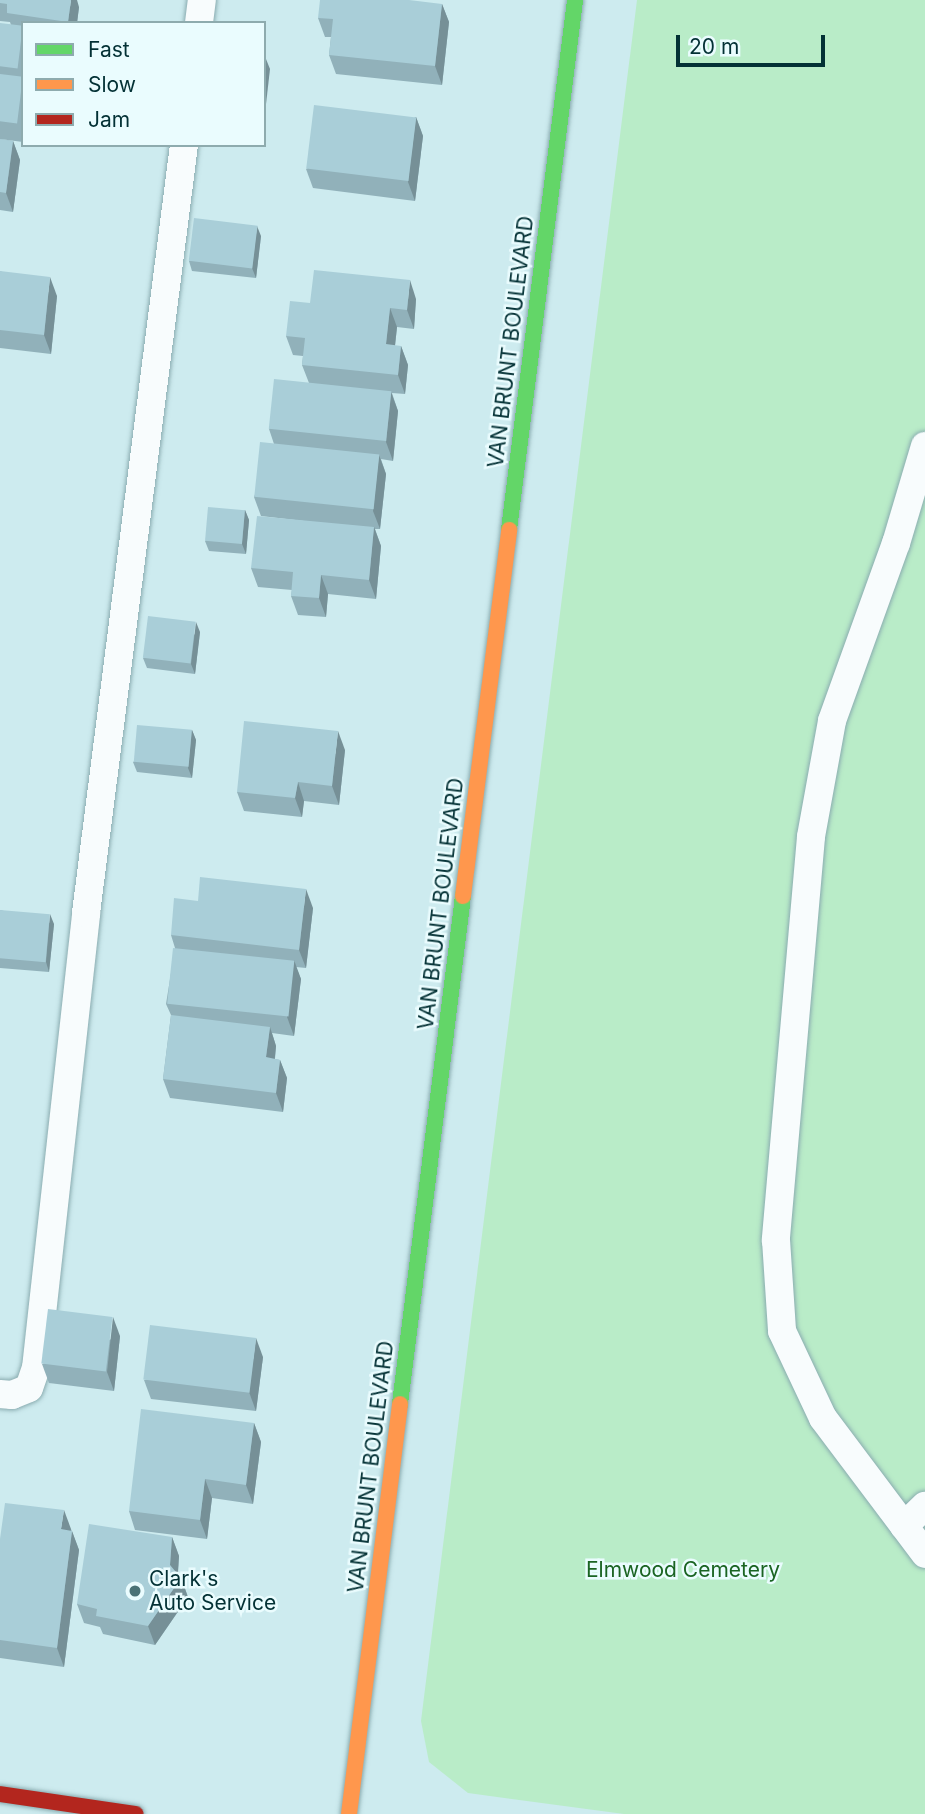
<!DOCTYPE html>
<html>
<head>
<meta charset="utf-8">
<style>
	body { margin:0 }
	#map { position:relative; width:925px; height:1814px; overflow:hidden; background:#cdebef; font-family:Inter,sans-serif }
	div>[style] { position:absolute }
	.green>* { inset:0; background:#b9ecc8 }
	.roads { filter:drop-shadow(0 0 2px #8aacb0) drop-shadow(0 0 2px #8aacb0) }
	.lane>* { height:28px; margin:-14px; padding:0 14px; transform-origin:14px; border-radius:14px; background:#f8fcfd }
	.fast>* { height:16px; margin:-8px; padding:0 8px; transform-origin:8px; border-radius:8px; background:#63d668 }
	.slow>* { height:16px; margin:-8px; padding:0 8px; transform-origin:8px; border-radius:8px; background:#ff974d }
	.jam>* { height:16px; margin:-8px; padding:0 8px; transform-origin:8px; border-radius:8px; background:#b3261e }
	.wall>* { inset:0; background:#91b1ba }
	.shaded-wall>* { inset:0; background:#769097 }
	.building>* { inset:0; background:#a9ced8; transform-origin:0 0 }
	.dots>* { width:19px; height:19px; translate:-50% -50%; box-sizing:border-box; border:4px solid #eafcfe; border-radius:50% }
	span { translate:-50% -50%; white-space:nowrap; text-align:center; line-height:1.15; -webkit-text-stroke:5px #eafcfe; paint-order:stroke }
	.street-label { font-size:21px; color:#033135 }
	.park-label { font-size:21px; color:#1a6422 }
	.poi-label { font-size:21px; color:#033135 }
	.left { translate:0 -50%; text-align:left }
	.legend { position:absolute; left:21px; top:21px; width:245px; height:126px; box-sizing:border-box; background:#eafcfe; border:2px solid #8eabae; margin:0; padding:9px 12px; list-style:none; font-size:21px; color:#033135 }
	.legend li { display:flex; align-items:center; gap:14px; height:35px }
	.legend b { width:35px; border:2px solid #8eabae }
	.scale { position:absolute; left:676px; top:35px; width:149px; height:32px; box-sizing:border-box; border:4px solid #033135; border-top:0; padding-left:9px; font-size:21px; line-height:24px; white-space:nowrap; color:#033135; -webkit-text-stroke:5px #eafcfe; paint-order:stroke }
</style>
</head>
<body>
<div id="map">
	<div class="green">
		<div style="clip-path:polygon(637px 0,925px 0,925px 1814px,624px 1814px,468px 1793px,429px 1762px,421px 1721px)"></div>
	</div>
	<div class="roads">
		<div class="lane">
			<div style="left:199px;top:23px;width:23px;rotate:-83deg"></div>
			<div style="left:925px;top:446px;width:101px;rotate:106.6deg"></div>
			<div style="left:896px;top:543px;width:189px;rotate:109.8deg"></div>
			<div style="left:832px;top:721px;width:118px;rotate:100.3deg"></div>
			<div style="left:811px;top:837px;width:405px;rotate:95deg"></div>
			<div style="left:776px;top:1240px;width:91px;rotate:86.2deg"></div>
			<div style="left:782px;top:1331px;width:96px;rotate:64.8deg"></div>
			<div style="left:823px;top:1418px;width:170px;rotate:53.1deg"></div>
			<div style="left:0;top:1394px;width:12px;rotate:5deg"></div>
			<div style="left:12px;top:1395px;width:18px;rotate:-22deg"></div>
			<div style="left:29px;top:1388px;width:21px;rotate:-71deg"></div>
			<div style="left:36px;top:1368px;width:458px;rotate:-83.7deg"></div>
			<div style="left:86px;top:913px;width:774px;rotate:-82.73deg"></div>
			<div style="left:904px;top:1526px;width:29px;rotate:-44deg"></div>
		</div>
		<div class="fast">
			<div style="left:509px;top:530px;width:534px;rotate:-82.9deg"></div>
			<div style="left:400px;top:1404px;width:512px;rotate:-82.93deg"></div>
		</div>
		<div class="slow">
			<div style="left:463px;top:896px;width:369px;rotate:-82.8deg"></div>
			<div style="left:349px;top:1814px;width:413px;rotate:-82.9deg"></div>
		</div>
		<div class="jam">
			<div style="left:0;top:1794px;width:137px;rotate:8.4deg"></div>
		</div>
	</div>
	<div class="wall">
		<div style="clip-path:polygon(0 0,79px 7px,77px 23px,23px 23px,23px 142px,0 139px,0 24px,11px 25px,10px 22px,0 21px)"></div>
		<div style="clip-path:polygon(442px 4px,449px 22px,442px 85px,336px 74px,329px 55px,331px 37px,325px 37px,318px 18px)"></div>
		<div style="clip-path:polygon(416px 117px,423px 136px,415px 201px,313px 188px,306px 169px)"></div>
		<div style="clip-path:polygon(0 139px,13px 141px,20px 160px,13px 212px,0 210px)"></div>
		<div style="clip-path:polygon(261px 236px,256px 278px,192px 271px,189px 261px)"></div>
		<div style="clip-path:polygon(0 271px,57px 296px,51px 354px,0 348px)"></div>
		<div style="clip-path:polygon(416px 299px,414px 329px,397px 327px,395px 346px,401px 346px,408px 365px,405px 394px,392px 393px,398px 411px,393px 461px,381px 459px,386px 474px,380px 529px,375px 529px,381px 546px,376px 599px,328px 594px,326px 617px,298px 615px,291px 596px,292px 590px,258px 587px,251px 568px,304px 521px,261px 516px,254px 497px,274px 444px,269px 429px,309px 383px,302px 365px,303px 356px,293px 355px,286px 336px,310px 303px)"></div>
		<div style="clip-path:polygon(245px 510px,249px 520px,246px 554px,209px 551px,205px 541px)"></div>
		<div style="clip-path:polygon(200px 632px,195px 674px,147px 668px,143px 658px)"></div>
		<div style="clip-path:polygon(192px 730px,196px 740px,192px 778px,137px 772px,133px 762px)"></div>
		<div style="clip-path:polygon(345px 750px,339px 805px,304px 801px,302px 817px,244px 811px,237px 792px)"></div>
		<div style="clip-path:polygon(198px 901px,313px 908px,306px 968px,296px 967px,301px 979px,294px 1036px,272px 1033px,276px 1046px,275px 1059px,280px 1060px,287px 1078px,283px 1112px,170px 1098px,163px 1079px,171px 1015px,166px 1004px,175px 948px,171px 935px)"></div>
		<div style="clip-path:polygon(0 910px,54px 924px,49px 972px,0 968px)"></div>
		<div style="clip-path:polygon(120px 1336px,114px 1391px,49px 1383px,42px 1364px)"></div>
		<div style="clip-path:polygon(263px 1357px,256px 1411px,151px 1399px,144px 1380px)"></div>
		<div style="clip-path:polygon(254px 1423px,261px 1442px,253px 1504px,212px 1498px,207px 1539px,135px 1530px,129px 1511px)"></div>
		<div style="clip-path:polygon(71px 1529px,79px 1550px,64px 1667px,0 1658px,0 1539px)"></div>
		<div style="clip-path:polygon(172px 1537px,179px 1556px,178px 1574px,181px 1578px,188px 1597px,155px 1645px,103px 1634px,100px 1627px,84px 1623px,77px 1604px)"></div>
	</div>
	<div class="shaded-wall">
		<div style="clip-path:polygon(71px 0,77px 0,79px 7px,77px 23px,69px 23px,68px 22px)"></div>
		<div style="clip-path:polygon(442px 4px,449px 22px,442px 85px,435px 66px)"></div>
		<div style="clip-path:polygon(266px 59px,270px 69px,265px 113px,264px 110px,264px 77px)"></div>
		<div style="clip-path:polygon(416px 117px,423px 136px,415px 201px,408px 182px)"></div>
		<div style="clip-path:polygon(13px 141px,20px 160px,13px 212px,6px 193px)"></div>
		<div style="clip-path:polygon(257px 226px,261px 236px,256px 278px,252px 268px)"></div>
		<div style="clip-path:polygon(50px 277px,57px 296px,51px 354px,44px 335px)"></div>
		<div style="clip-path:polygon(410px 280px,416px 299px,414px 329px,407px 310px)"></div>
		<div style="clip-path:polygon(390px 308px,397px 327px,393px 363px,386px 344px)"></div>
		<div style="clip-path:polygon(401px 346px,408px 365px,405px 394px,398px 375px)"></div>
		<div style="clip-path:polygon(391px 392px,398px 411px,393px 461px,386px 442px)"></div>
		<div style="clip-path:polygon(379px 455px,386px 474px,380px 529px,373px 511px)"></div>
		<div style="clip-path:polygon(245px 510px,249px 520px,246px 554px,242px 544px)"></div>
		<div style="clip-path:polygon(374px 527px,381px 546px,376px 599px,369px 580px)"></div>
		<div style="clip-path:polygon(321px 575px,328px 594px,326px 617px,319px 598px)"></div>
		<div style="clip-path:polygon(196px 622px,200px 632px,195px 674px,191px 664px)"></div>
		<div style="clip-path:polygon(192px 730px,196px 740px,192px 778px,188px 768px)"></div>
		<div style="clip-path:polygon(338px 731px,345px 750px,339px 805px,332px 786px)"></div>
		<div style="clip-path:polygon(298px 782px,304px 801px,302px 817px,295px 798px)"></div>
		<div style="clip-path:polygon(306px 889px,313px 908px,306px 968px,299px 950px)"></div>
		<div style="clip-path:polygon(50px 914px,54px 924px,49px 972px,46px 962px)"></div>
		<div style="clip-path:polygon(294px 960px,301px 979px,294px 1036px,287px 1017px)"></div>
		<div style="clip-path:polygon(270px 1027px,276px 1046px,273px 1076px,266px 1057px)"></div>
		<div style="clip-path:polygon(280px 1060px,287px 1078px,283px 1112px,276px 1093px)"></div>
		<div style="clip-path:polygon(113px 1317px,120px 1336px,114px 1391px,107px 1372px)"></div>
		<div style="clip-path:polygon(256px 1338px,263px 1357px,256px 1411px,249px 1392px)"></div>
		<div style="clip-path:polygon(254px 1423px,261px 1442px,253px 1504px,246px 1485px)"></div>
		<div style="clip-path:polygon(205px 1479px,212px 1498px,207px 1539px,200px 1520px)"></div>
		<div style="clip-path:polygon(64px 1510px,71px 1529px,68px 1548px,61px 1529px)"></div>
		<div style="clip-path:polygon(72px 1531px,79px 1550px,64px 1667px,57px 1648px)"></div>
		<div style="clip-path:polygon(172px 1537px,179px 1556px,177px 1584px,170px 1565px)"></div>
		<div style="clip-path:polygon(181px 1578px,188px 1597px,155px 1645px,148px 1626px)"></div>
	</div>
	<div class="building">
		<div style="clip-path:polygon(0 0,71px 0,68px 22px,7px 13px,7px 4px,0 3px)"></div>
		<div style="clip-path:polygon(320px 0,409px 0,442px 4px,435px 66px,329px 55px,333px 19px,318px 18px)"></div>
		<div style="left:0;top:23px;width:23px;height:43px;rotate:7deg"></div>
		<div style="clip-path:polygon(264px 59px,266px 59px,264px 77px)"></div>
		<div style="left:0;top:74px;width:23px;height:47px;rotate:7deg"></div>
		<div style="left:314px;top:105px;width:103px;height:64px;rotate:7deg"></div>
		<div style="clip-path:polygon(0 139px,13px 141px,6px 193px,0 192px)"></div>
		<div style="left:194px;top:218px;width:64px;height:43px;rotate:7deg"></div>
		<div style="clip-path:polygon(314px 270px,410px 280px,407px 310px,390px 308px,386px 344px,401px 346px,398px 375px,302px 365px,305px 338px,286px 336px,290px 301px,310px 303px)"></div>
		<div style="clip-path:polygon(0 271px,50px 277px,44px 335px,0 330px)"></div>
		<div style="left:274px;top:379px;width:118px;height:50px;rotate:6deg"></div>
		<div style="left:260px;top:442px;width:120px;height:55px;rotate:6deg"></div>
		<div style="left:208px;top:507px;width:37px;height:34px;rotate:5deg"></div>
		<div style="clip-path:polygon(257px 516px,374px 527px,369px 580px,321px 575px,319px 598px,291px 596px,293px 572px,251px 568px)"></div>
		<div style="left:148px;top:616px;width:48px;height:42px;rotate:7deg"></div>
		<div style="clip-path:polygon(244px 721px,338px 731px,332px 786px,298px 782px,295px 798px,237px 792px)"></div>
		<div style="left:137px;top:725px;width:55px;height:37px;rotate:5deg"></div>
		<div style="clip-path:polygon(200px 877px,306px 889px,299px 950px,171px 935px,174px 898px,198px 901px)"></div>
		<div style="left:0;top:910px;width:50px;height:48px;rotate:5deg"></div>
		<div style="left:173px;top:948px;width:122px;height:56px;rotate:6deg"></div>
		<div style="clip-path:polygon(171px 1015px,270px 1027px,266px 1057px,280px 1060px,276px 1093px,163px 1079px)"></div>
		<div style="left:48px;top:1309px;width:65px;height:55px;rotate:7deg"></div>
		<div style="left:150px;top:1325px;width:107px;height:55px;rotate:7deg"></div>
		<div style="clip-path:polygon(141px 1409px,254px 1423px,246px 1485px,205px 1479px,200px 1520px,129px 1511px)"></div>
		<div style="clip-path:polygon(5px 1503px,64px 1510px,61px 1529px,72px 1531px,57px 1648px,0 1640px,0 1539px)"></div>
		<div style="clip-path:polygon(89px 1524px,172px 1537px,170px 1565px,181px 1578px,148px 1626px,96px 1616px,97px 1609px,77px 1604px)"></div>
	</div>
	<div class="dots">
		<div style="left:135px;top:1591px;background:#4a7276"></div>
	</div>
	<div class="street-label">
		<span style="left:511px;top:342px;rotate:-83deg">VAN BRUNT BOULEVARD</span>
		<span style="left:441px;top:904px;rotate:-83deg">VAN BRUNT BOULEVARD</span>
		<span style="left:371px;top:1467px;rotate:-83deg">VAN BRUNT BOULEVARD</span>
	</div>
	<div class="park-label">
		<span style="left:683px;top:1570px">Elmwood Cemetery</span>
	</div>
	<div class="poi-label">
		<span class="left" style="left:149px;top:1591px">Clark's<br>Auto Service</span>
	</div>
	<ul class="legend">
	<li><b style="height:9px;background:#63d668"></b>Fast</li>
	<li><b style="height:9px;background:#ff974d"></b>Slow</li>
	<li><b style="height:9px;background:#b3261e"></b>Jam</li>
	</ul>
	<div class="scale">20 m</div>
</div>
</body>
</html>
